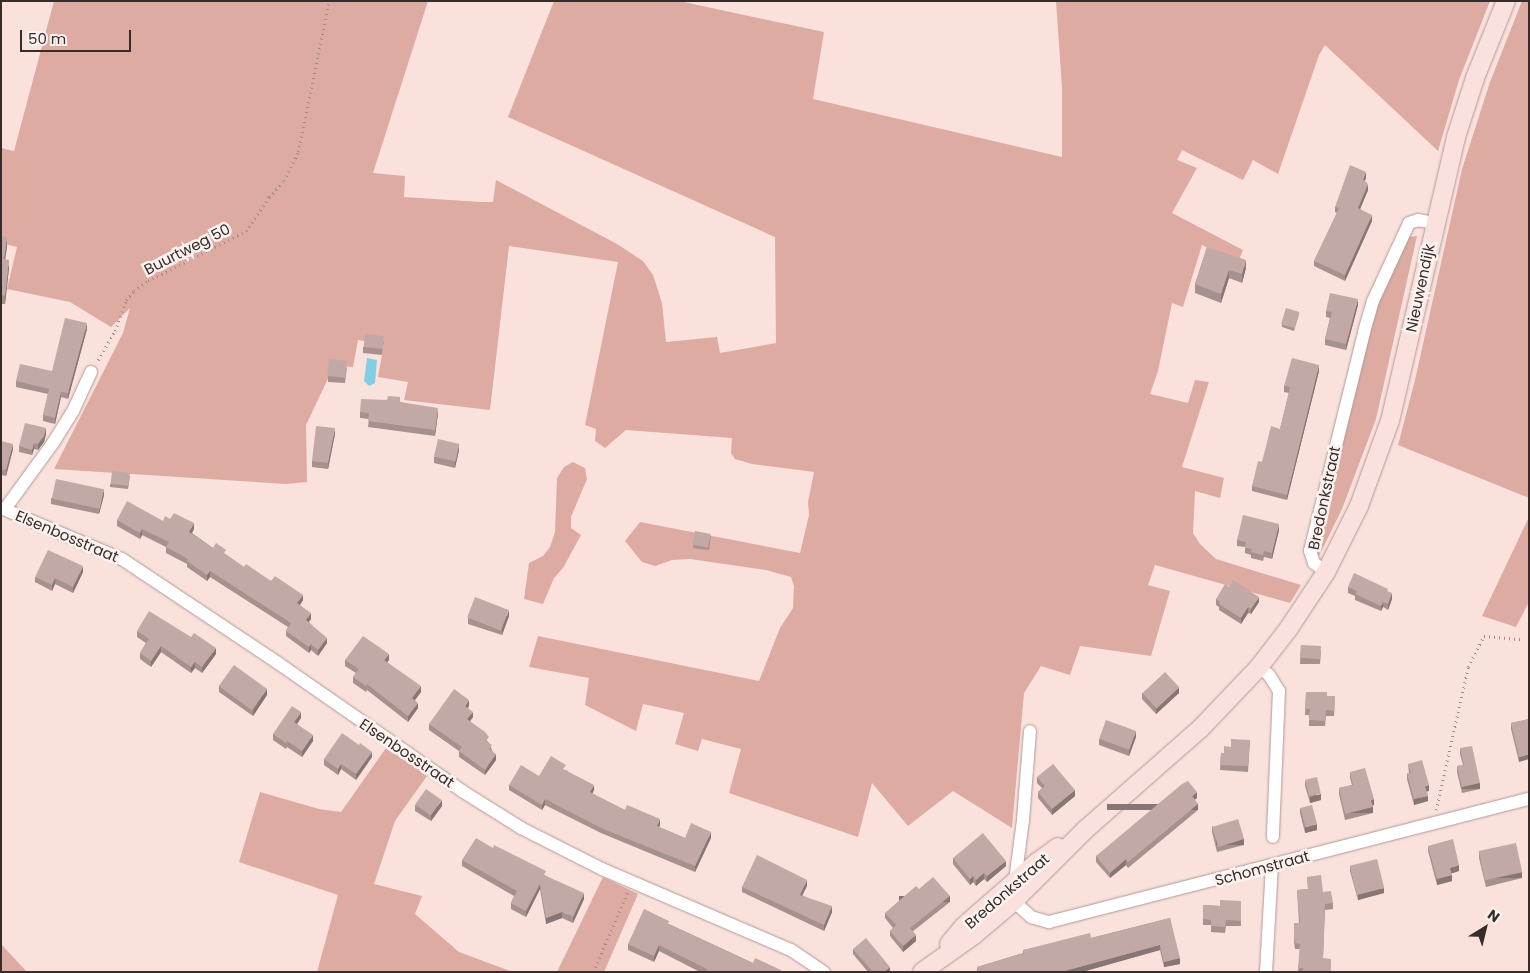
<!DOCTYPE html>
<html>
<head>
<meta charset="utf-8">
<style>
	body { margin:0 }
	#map { position:relative; width:1530px; height:973px; overflow:hidden; background:#fae1dc; font-family:Poppins,sans-serif }
	div>[style] { position:absolute }
	.green>* { inset:0; background:#deaba3 }
	.water>* { inset:0; background:#82cfe3 }
	.path>* { height:2.5px; margin-top:-1.25px; transform-origin:0; background:repeating-linear-gradient(90deg,#9e8d89 0 1px,transparent 0 5px) }
	.roads { filter:drop-shadow(0 0 1px #b19996) drop-shadow(0 0 1px #b19996) }
	.street>* { height:12px; margin:-6px; padding:0 6px; transform-origin:6px; border-radius:6px; background:#fff }
	.secondary>* { height:18px; margin:-9px; padding:0 9px; transform-origin:9px; border-radius:9px; background:#fbe1dd }
	.wall>* { inset:0; background:#a7918e }
	.shaded-wall>* { inset:0; background:#887674; transform-origin:0 0 }
	.building>* { inset:0; background:#c2a9a5; transform-origin:0 0 }
	span { translate:-50% -50%; white-space:nowrap; text-align:center; line-height:1.15; -webkit-text-stroke:5px #fcf2f0; paint-order:stroke }
	.street-label { font-size:15px; color:#362d2b }
	.frame { position:absolute; inset:0; border:2px solid #362d2b; pointer-events:none }
	.north { position:absolute; left:1460px; top:903px; width:50px; height:50px; -webkit-text-stroke:4px #fcf2f0; paint-order:stroke; rotate:36deg; font-size:14px; font-weight:700; line-height:20px; text-align:center; color:#362d2b }
	.north::after { content:''; display:block; margin:auto; width:18px; height:22px; background:#362d2b; clip-path:polygon(50% 0,100% 100%,50% 72%,0 100%) }
	.scale { position:absolute; left:20px; top:30px; width:111px; height:22px; box-sizing:border-box; border:2px solid #362d2b; border-top:0; padding-left:6px; font-size:15px; line-height:18px; white-space:nowrap; color:#362d2b; -webkit-text-stroke:4px #fcf2f0; paint-order:stroke }
</style>
</head>
<body>
<div id="map">
	<div class="green">
		<div style="clip-path:polygon(54px 1px,428px 1px,373px 173px,405px 176px,404px 197px,481px 202px,493px 202px,496px 180px,617px 244px,643px 261px,653px 275px,662px 303px,666px 342px,717px 337px,720px 353px,776px 343px,775px 237px,508px 117px,554px 1px,679px 1px,824px 32px,813px 99px,1062px 157px,1062px 87px,1056px 1px,1490px 1px,1459px 80px,1438px 151px,1325px 45px,1319px 55px,1278px 174px,1253px 160px,1243px 180px,1182px 150px,1177px 160px,1197px 168px,1172px 213px,1243px 250px,1238px 262px,1202px 245px,1183px 307px,1172px 303px,1158px 371px,1150px 394px,1188px 403px,1195px 380px,1209px 382px,1182px 467px,1224px 478px,1220px 498px,1195px 491px,1193px 533px,1200px 544px,1216px 559px,1301px 585px,1290px 603px,1155px 565px,1148px 585px,1170px 591px,1151px 656px,1080px 646px,1070px 675px,1041px 666px,1024px 693px,1012px 828px,953px 791px,908px 826px,872px 783px,858px 837px,729px 793px,741px 749px,702px 739px,698px 751px,675px 744px,684px 713px,643px 704px,636px 731px,585px 705px,589px 678px,529px 667px,538px 636px,759px 681px,780px 628px,793px 608px,794px 586px,791px 577px,766px 570px,690px 559px,672px 560px,655px 566px,642px 562px,625px 541px,640px 522px,800px 553px,809px 515px,808px 502px,814px 472px,752px 464px,735px 459px,731px 453px,732px 438px,626px 430px,605px 448px,595px 441px,596px 429px,585px 425px,618px 262px,509px 246px,490px 410px,404px 400px,408px 382px,378px 377px,384px 344px,358px 340px,353px 367px,334px 366px,306px 425px,307px 482px,286px 484px,54px 469px,123px 333px,130px 308px,111px 327px,70px 302px,7px 289px,17px 247px,1px 243px,1px 148px,14px 151px)"></div>
		<div style="clip-path:polygon(1522px 1px,1529px 1px,1529px 498px,1398px 445px,1415px 380px,1462px 169px,1490px 82px)"></div>
		<div style="clip-path:polygon(1417px 236px,1376px 419px,1342px 509px,1319px 556px,1316px 551px,1373px 315px,1409px 237px)"></div>
		<div style="clip-path:polygon(573px 462px,585px 468px,587px 479px,571px 517px,571px 528px,581px 535px,563px 568px,554px 578px,543px 604px,524px 599px,529px 563px,543px 556px,550px 547px,555px 532px,557px 478px,564px 467px)"></div>
		<div style="clip-path:polygon(1529px 517px,1529px 602px,1516px 627px,1482px 616px)"></div>
		<div style="clip-path:polygon(386px 748px,427px 776px,395px 821px,374px 884px,422px 896px,415px 914px,459px 952px,513px 972px,317px 972px,338px 895px,239px 862px,260px 792px,319px 809px,341px 812px)"></div>
		<div style="clip-path:polygon(603px 877px,638px 894px,604px 972px,557px 972px)"></div>
		<div style="clip-path:polygon(1px 944px,27px 972px,1px 972px)"></div>
	</div>
	<div class="water">
		<div style="clip-path:polygon(367px 358px,377px 360px,375px 383px,369px 386px,364px 381px)"></div>
	</div>
	<div class="path">
		<div style="left:98px;top:360px;width:34px;rotate:-60deg"></div>
		<div style="left:115px;top:331px;width:33px;rotate:-70deg"></div>
		<div style="left:126px;top:300px;width:12px;rotate:-48deg"></div>
		<div style="left:134px;top:291px;width:17px;rotate:-36deg"></div>
		<div style="left:148px;top:281px;width:110px;rotate:-27deg"></div>
		<div style="left:246px;top:231px;width:41px;rotate:-55.9deg"></div>
		<div style="left:269px;top:197px;width:22px;rotate:-47deg"></div>
		<div style="left:284px;top:181px;width:32px;rotate:-64deg"></div>
		<div style="left:298px;top:152px;width:154px;rotate:-78.4deg"></div>
		<div style="left:1436px;top:810px;width:147px;rotate:-77.4deg"></div>
		<div style="left:1468px;top:667px;width:35px;rotate:-63deg"></div>
		<div style="left:1484px;top:636px;width:37px;rotate:5deg"></div>
		<div style="left:593px;top:972px;width:86px;rotate:-66.7deg"></div>
	</div>
	<div class="roads">
		<div class="street">
			<div style="left:1px;top:508px;width:131px;rotate:22.9deg"></div>
			<div style="left:122px;top:559px;width:187px;rotate:33.7deg"></div>
			<div style="left:278px;top:663px;width:224px;rotate:34.8deg"></div>
			<div style="left:462px;top:791px;width:70px;rotate:32.1deg"></div>
			<div style="left:521px;top:828px;width:91px;rotate:26.8deg"></div>
			<div style="left:602px;top:869px;width:206px;rotate:23.2deg"></div>
			<div style="left:791px;top:950px;width:40px;rotate:34deg"></div>
			<div style="left:5px;top:509px;width:82px;rotate:-54deg"></div>
			<div style="left:53px;top:443px;width:38px;rotate:-58deg"></div>
			<div style="left:73px;top:411px;width:43px;rotate:-65.2deg"></div>
			<div style="left:1326px;top:572px;width:15px;rotate:-143deg"></div>
			<div style="left:1314px;top:563px;width:13px;rotate:-108deg"></div>
			<div style="left:1310px;top:551px;width:226px;rotate:-76.1deg"></div>
			<div style="left:1364px;top:332px;width:32px;rotate:-74deg"></div>
			<div style="left:1373px;top:301px;width:86px;rotate:-65.2deg"></div>
			<div style="left:1409px;top:223px;width:9px;rotate:-18deg"></div>
			<div style="left:1418px;top:220px;width:16px;rotate:11deg"></div>
			<div style="left:1259px;top:667px;width:13px;rotate:39deg"></div>
			<div style="left:1269px;top:675px;width:19px;rotate:58deg"></div>
			<div style="left:1279px;top:691px;width:146px;rotate:92.4deg"></div>
			<div style="left:1015px;top:881px;width:62px;rotate:-82.5deg"></div>
			<div style="left:1023px;top:820px;width:89px;rotate:-85.5deg"></div>
			<div style="left:1009px;top:897px;width:30px;rotate:42deg"></div>
			<div style="left:1031px;top:917px;width:19px;rotate:16deg"></div>
			<div style="left:1049px;top:922px;width:496px;rotate:-14.4deg"></div>
			<div style="left:1266px;top:972px;width:106px;rotate:-86.8deg"></div>
		</div>
		<div class="secondary">
			<div style="left:949px;top:944px;width:23px;rotate:-50deg"></div>
			<div style="left:964px;top:926px;width:96px;rotate:-41.2deg"></div>
			<div style="left:1036px;top:863px;width:27px;rotate:-36deg"></div>
			<div style="left:922px;top:972px;width:64px;rotate:-35.4deg"></div>
			<div style="left:974px;top:935px;width:51px;rotate:-40.2deg"></div>
			<div style="left:1013px;top:902px;width:103px;rotate:-45deg"></div>
			<div style="left:1086px;top:829px;width:152px;rotate:-41.3deg"></div>
			<div style="left:1200px;top:729px;width:86px;rotate:-46.4deg"></div>
			<div style="left:1259px;top:667px;width:49px;rotate:-52.4deg"></div>
			<div style="left:1289px;top:628px;width:67px;rotate:-56.5deg"></div>
			<div style="left:1326px;top:572px;width:74px;rotate:-63.4deg"></div>
			<div style="left:1359px;top:506px;width:90px;rotate:-70deg"></div>
			<div style="left:1390px;top:421px;width:292px;rotate:-76.9deg"></div>
			<div style="left:1456px;top:137px;width:62px;rotate:-72.1deg"></div>
			<div style="left:1475px;top:78px;width:83px;rotate:-68.1deg"></div>
		</div>
	</div>
	<div class="wall">
		<div style="clip-path:polygon(1366px 178px,1365px 181px,1368px 190px,1360px 209px,1372px 221px,1345px 281px,1314px 266px,1314px 261px,1337px 213px,1335px 212px,1335px 207px)"></div>
		<div style="clip-path:polygon(1px 236px,7px 246px,5px 259px,9px 268px,5px 304px,1px 304px)"></div>
		<div style="clip-path:polygon(1207px 247px,1246px 268px,1242px 283px,1229px 278px,1221px 303px,1195px 293px,1195px 284px)"></div>
		<div style="clip-path:polygon(1358px 305px,1346px 350px,1325px 345px,1325px 339px,1330px 318px,1326px 317px,1326px 311px)"></div>
		<div style="clip-path:polygon(1299px 314px,1294px 331px,1282px 327px,1282px 325px)"></div>
		<div style="clip-path:polygon(87px 329px,68px 399px,61px 397px,55px 424px,43px 421px,43px 415px,48px 394px,16px 387px,16px 381px,52px 371px)"></div>
		<div style="clip-path:polygon(384px 342px,382px 355px,363px 353px,363px 347px)"></div>
		<div style="clip-path:polygon(347px 367px,345px 383px,328px 382px,328px 376px)"></div>
		<div style="clip-path:polygon(1319px 371px,1287px 500px,1252px 491px,1252px 486px,1262px 462px,1280px 429px,1289px 393px,1284px 392px,1284px 386px)"></div>
		<div style="clip-path:polygon(400px 402px,438px 413px,435px 436px,368px 427px,369px 419px,360px 418px,360px 412px)"></div>
		<div style="clip-path:polygon(46px 434px,44px 442px,38px 450px,34px 449px,32px 455px,19px 452px,19px 446px)"></div>
		<div style="clip-path:polygon(335px 434px,328px 469px,312px 467px,312px 461px)"></div>
		<div style="clip-path:polygon(1px 441px,13px 449px,6px 476px,1px 475px)"></div>
		<div style="clip-path:polygon(459px 450px,455px 468px,434px 463px,434px 457px)"></div>
		<div style="clip-path:polygon(130px 476px,128px 489px,110px 487px,110px 484px)"></div>
		<div style="clip-path:polygon(104px 495px,99px 514px,51px 504px,51px 498px)"></div>
		<div style="clip-path:polygon(170px 519px,194px 529px,192px 533px,213px 548px,226px 555px,244px 567px,271px 581px,303px 600px,300px 605px,311px 619px,309px 622px,327px 643px,318px 656px,311px 650px,309px 653px,286px 636px,286px 631px,288px 627px,210px 577px,207px 581px,187px 567px,187px 564px,166px 553px,166px 547px,142px 535px,140px 539px,117px 526px,117px 520px,163px 521px)"></div>
		<div style="clip-path:polygon(1279px 530px,1272px 559px,1264px 557px,1263px 561px,1251px 558px,1251px 555px,1245px 553px,1245px 547px,1237px 546px,1237px 540px)"></div>
		<div style="clip-path:polygon(711px 536px,709px 550px,693px 548px,693px 545px)"></div>
		<div style="clip-path:polygon(83px 572px,73px 593px,55px 584px,52px 591px,35px 582px,35px 577px)"></div>
		<div style="clip-path:polygon(1348px 587px,1388px 592px,1392px 599px,1388px 610px,1383px 607px,1381px 611px,1355px 600px,1355px 596px,1348px 593px)"></div>
		<div style="clip-path:polygon(1216px 599px,1259px 602px,1251px 614px,1248px 613px,1241px 624px,1219px 610px,1219px 607px,1216px 605px)"></div>
		<div style="clip-path:polygon(509px 616px,502px 635px,468px 624px,468px 618px)"></div>
		<div style="clip-path:polygon(137px 631px,216px 654px,202px 673px,195px 668px,191px 673px,161px 652px,151px 667px,140px 659px,140px 653px,146px 643px,137px 637px)"></div>
		<div style="clip-path:polygon(1301px 645px,1321px 651px,1320px 664px,1300px 664px)"></div>
		<div style="clip-path:polygon(345px 660px,389px 660px,387px 662px,421px 692px,415px 700px,418px 708px,408px 722px,367px 690px,366px 692px,353px 683px,353px 677px,356px 673px,345px 666px)"></div>
		<div style="clip-path:polygon(219px 686px,267px 695px,253px 716px,219px 692px)"></div>
		<div style="clip-path:polygon(1306px 692px,1327px 696px,1335px 696px,1334px 716px,1326px 716px,1325px 726px,1309px 726px,1309px 715px,1305px 715px)"></div>
		<div style="clip-path:polygon(1142px 693px,1179px 693px,1156px 714px,1142px 699px)"></div>
		<div style="clip-path:polygon(469px 706px,468px 708px,473px 717px,470px 721px,489px 743px,492px 750px,496px 760px,485px 775px,459px 757px,459px 751px,429px 730px,429px 724px)"></div>
		<div style="clip-path:polygon(301px 718px,297px 724px,313px 741px,302px 757px,287px 747px,286px 749px,273px 740px,273px 734px)"></div>
		<div style="clip-path:polygon(1529px 719px,1519px 762px,1511px 729px,1511px 723px)"></div>
		<div style="clip-path:polygon(1136px 737px,1129px 756px,1099px 745px,1099px 739px)"></div>
		<div style="clip-path:polygon(1250px 740px,1248px 772px,1220px 770px,1221px 753px,1224px 753px,1231px 747px)"></div>
		<div style="clip-path:polygon(359px 745px,372px 757px,356px 780px,341px 769px,338px 775px,324px 765px,324px 759px)"></div>
		<div style="clip-path:polygon(1460px 748px,1480px 789px,1462px 793px,1457px 772px,1457px 766px,1463px 765px,1460px 754px)"></div>
		<div style="clip-path:polygon(1408px 764px,1429px 791px,1427px 791px,1428px 801px,1414px 805px,1407px 779px,1407px 773px,1409px 773px)"></div>
		<div style="clip-path:polygon(566px 770px,594px 790px,592px 794px,625px 810px,660px 825px,659px 827px,685px 838px,711px 838px,695px 872px,601px 833px,545px 805px,542px 810px,509px 790px,509px 785px,539px 776px)"></div>
		<div style="clip-path:polygon(1350px 772px,1374px 805px,1372px 806px,1373px 813px,1345px 820px,1339px 794px,1339px 788px,1352px 785px,1350px 778px)"></div>
		<div style="clip-path:polygon(1037px 777px,1075px 796px,1052px 815px,1038px 798px,1038px 792px,1042px 788px,1037px 783px)"></div>
		<div style="clip-path:polygon(1305px 780px,1321px 800px,1310px 803px,1305px 786px)"></div>
		<div style="clip-path:polygon(1197px 798px,1194px 800px,1198px 810px,1128px 868px,1126px 865px,1110px 878px,1096px 862px,1096px 856px)"></div>
		<div style="clip-path:polygon(415px 805px,442px 806px,431px 821px,415px 811px)"></div>
		<div style="clip-path:polygon(1300px 808px,1317px 830px,1305px 833px,1300px 813px)"></div>
		<div style="clip-path:polygon(1212px 826px,1244px 845px,1217px 852px,1212px 832px)"></div>
		<div style="clip-path:polygon(1428px 846px,1459px 871px,1451px 873px,1452px 881px,1437px 885px,1428px 851px)"></div>
		<div style="clip-path:polygon(493px 848px,546px 876px,584px 899px,573px 923px,562px 918px,546px 924px,540px 889px,526px 917px,511px 909px,511px 903px,514px 896px,462px 866px,462px 860px)"></div>
		<div style="clip-path:polygon(1479px 852px,1522px 878px,1486px 887px,1479px 858px)"></div>
		<div style="clip-path:polygon(953px 858px,1006px 866px,987px 882px,984px 879px,976px 886px,973px 882px,970px 885px,953px 864px)"></div>
		<div style="clip-path:polygon(1350px 866px,1384px 893px,1358px 900px,1350px 871px)"></div>
		<div style="clip-path:polygon(1307px 877px,1323px 892px,1333px 903px,1333px 909px,1325px 910px,1323px 958px,1331px 972px,1298px 972px,1300px 949px,1295px 949px,1294px 942px,1294px 923px,1299px 923px,1297px 890px,1308px 889px)"></div>
		<div style="clip-path:polygon(807px 886px,802px 895px,832px 912px,824px 931px,742px 892px,742px 887px)"></div>
		<div style="clip-path:polygon(919px 889px,950px 902px,912px 932px,916px 941px,903px 952px,890px 936px,890px 931px,893px 928px,885px 918px,885px 913px)"></div>
		<div style="clip-path:polygon(1241px 901px,1241px 926px,1226px 926px,1225px 933px,1211px 932px,1211px 925px,1203px 925px,1203px 905px,1220px 906px)"></div>
		<div style="clip-path:polygon(1170px 918px,1180px 964px,1164px 967px,1160px 950px,1082px 972px,977px 972px,977px 967px,1023px 953px,1023px 950px,1091px 938px)"></div>
		<div style="clip-path:polygon(669px 924px,753px 963px,781px 972px,700px 972px,659px 951px,654px 962px,628px 950px,628px 944px)"></div>
		<div style="clip-path:polygon(853px 949px,890px 972px,868px 972px,853px 954px)"></div>
	</div>
	<div class="shaded-wall">
		<div style="clip-path:polygon(1366px 172px,1366px 178px,1363px 185px,1363px 179px)"></div>
		<div style="clip-path:polygon(1368px 184px,1368px 190px,1358px 214px,1358px 208px)"></div>
		<div style="clip-path:polygon(1372px 215px,1372px 221px,1345px 281px,1345px 275px)"></div>
		<div style="clip-path:polygon(7px 237px,7px 246px,4px 268px,4px 259px)"></div>
		<div style="clip-path:polygon(9px 260px,9px 268px,5px 304px,5px 296px)"></div>
		<div style="clip-path:polygon(1246px 260px,1246px 268px,1242px 283px,1242px 274px)"></div>
		<div style="clip-path:polygon(1229px 270px,1229px 278px,1221px 303px,1221px 294px)"></div>
		<div style="clip-path:polygon(1358px 299px,1358px 305px,1346px 350px,1346px 344px)"></div>
		<div style="clip-path:polygon(87px 323px,87px 329px,68px 399px,68px 393px)"></div>
		<div style="clip-path:polygon(1319px 365px,1319px 371px,1287px 500px,1287px 495px)"></div>
		<div style="clip-path:polygon(61px 392px,61px 397px,55px 424px,55px 418px)"></div>
		<div style="clip-path:polygon(438px 408px,438px 413px,435px 436px,435px 430px)"></div>
		<div style="clip-path:polygon(46px 428px,46px 434px,44px 442px,38px 450px,38px 444px)"></div>
		<div style="clip-path:polygon(335px 428px,335px 434px,328px 469px,328px 463px)"></div>
		<div style="clip-path:polygon(34px 443px,34px 449px,32px 455px,32px 450px)"></div>
		<div style="clip-path:polygon(13px 444px,13px 449px,6px 476px,6px 470px)"></div>
		<div style="clip-path:polygon(459px 444px,459px 450px,455px 468px,455px 462px)"></div>
		<div style="clip-path:polygon(104px 489px,104px 495px,99px 514px,99px 509px)"></div>
		<div style="clip-path:polygon(194px 523px,194px 529px,189px 538px,189px 532px)"></div>
		<div style="clip-path:polygon(1279px 524px,1279px 530px,1272px 559px,1272px 553px)"></div>
		<div style="clip-path:polygon(142px 529px,142px 535px,140px 539px,140px 533px)"></div>
		<div style="clip-path:polygon(83px 566px,83px 572px,73px 593px,73px 587px)"></div>
		<div style="clip-path:polygon(210px 571px,210px 577px,207px 581px,207px 575px)"></div>
		<div style="clip-path:polygon(55px 578px,55px 584px,52px 591px,52px 585px)"></div>
		<div style="clip-path:polygon(1392px 593px,1392px 599px,1388px 610px,1388px 604px)"></div>
		<div style="clip-path:polygon(303px 595px,303px 600px,297px 609px,297px 603px)"></div>
		<div style="clip-path:polygon(1259px 597px,1259px 602px,1251px 614px,1251px 609px)"></div>
		<div style="clip-path:polygon(1383px 602px,1383px 607px,1381px 611px,1381px 606px)"></div>
		<div style="clip-path:polygon(1248px 607px,1248px 613px,1241px 624px,1241px 618px)"></div>
		<div style="clip-path:polygon(509px 610px,509px 616px,502px 635px,502px 629px)"></div>
		<div style="clip-path:polygon(311px 613px,311px 619px,306px 625px,306px 620px)"></div>
		<div style="clip-path:polygon(327px 638px,327px 643px,318px 656px,318px 650px)"></div>
		<div style="clip-path:polygon(311px 644px,311px 650px,309px 653px,309px 647px)"></div>
		<div style="clip-path:polygon(161px 646px,161px 652px,151px 667px,151px 661px)"></div>
		<div style="clip-path:polygon(216px 648px,216px 654px,202px 673px,202px 667px)"></div>
		<div style="clip-path:polygon(389px 654px,389px 660px,384px 666px,384px 660px)"></div>
		<div style="clip-path:polygon(195px 662px,195px 668px,191px 673px,191px 667px)"></div>
		<div style="clip-path:polygon(421px 686px,421px 692px,412px 704px,412px 698px)"></div>
		<div style="clip-path:polygon(1179px 687px,1179px 693px,1156px 714px,1156px 708px)"></div>
		<div style="clip-path:polygon(267px 689px,267px 695px,253px 716px,253px 710px)"></div>
		<div style="clip-path:polygon(469px 700px,469px 706px,465px 712px,465px 706px)"></div>
		<div style="clip-path:polygon(418px 703px,418px 708px,408px 722px,408px 716px)"></div>
		<div style="clip-path:polygon(301px 712px,301px 718px,294px 728px,294px 722px)"></div>
		<div style="clip-path:polygon(473px 712px,473px 717px,467px 725px,467px 719px)"></div>
		<div style="clip-path:polygon(1136px 731px,1136px 737px,1129px 756px,1129px 750px)"></div>
		<div style="clip-path:polygon(313px 735px,313px 741px,302px 757px,302px 751px)"></div>
		<div style="clip-path:polygon(372px 752px,372px 757px,356px 780px,356px 774px)"></div>
		<div style="clip-path:polygon(496px 754px,496px 760px,485px 775px,485px 770px)"></div>
		<div style="clip-path:polygon(1529px 754px,1529px 759px,1519px 762px,1519px 757px)"></div>
		<div style="clip-path:polygon(341px 764px,341px 769px,338px 775px,338px 769px)"></div>
		<div style="left:1480px;top:783px;width:6px;height:18px;rotate:90deg"></div>
		<div style="clip-path:polygon(594px 785px,594px 790px,590px 798px,590px 792px)"></div>
		<div style="clip-path:polygon(1429px 785px,1429px 791px,1425px 792px,1425px 786px)"></div>
		<div style="clip-path:polygon(1075px 790px,1075px 796px,1052px 815px,1052px 809px)"></div>
		<div style="clip-path:polygon(1197px 792px,1197px 798px,1192px 802px,1192px 796px)"></div>
		<div style="clip-path:polygon(1321px 794px,1321px 800px,1310px 803px,1310px 797px)"></div>
		<div style="clip-path:polygon(1428px 796px,1428px 801px,1414px 805px,1414px 799px)"></div>
		<div style="clip-path:polygon(545px 799px,545px 805px,542px 810px,542px 805px)"></div>
		<div style="clip-path:polygon(1374px 799px,1374px 805px,1371px 806px,1371px 800px)"></div>
		<div style="clip-path:polygon(442px 800px,442px 806px,431px 821px,431px 815px)"></div>
		<div style="left:1198px;top:804px;width:6px;height:91px;rotate:90deg"></div>
		<div style="left:1373px;top:807px;width:6px;height:29px;rotate:90deg"></div>
		<div style="clip-path:polygon(660px 819px,660px 825px,657px 832px,657px 826px)"></div>
		<div style="clip-path:polygon(1317px 824px,1317px 830px,1305px 833px,1305px 827px)"></div>
		<div style="clip-path:polygon(711px 832px,711px 838px,695px 872px,695px 866px)"></div>
		<div style="left:1244px;top:839px;width:6px;height:28px;rotate:90deg"></div>
		<div style="clip-path:polygon(1126px 859px,1126px 865px,1110px 878px,1110px 873px)"></div>
		<div style="clip-path:polygon(1006px 861px,1006px 866px,987px 882px,987px 876px)"></div>
		<div style="clip-path:polygon(1459px 865px,1459px 871px,1450px 874px,1450px 868px)"></div>
		<div style="left:1522px;top:872px;width:6px;height:37px;rotate:90deg"></div>
		<div style="clip-path:polygon(984px 873px,984px 879px,976px 886px,976px 880px)"></div>
		<div style="clip-path:polygon(1452px 875px,1452px 881px,1437px 885px,1437px 879px)"></div>
		<div style="clip-path:polygon(973px 876px,973px 882px,970px 885px,970px 879px)"></div>
		<div style="clip-path:polygon(807px 880px,807px 886px,800px 900px,800px 895px)"></div>
		<div style="clip-path:polygon(540px 884px,540px 889px,526px 917px,526px 911px)"></div>
		<div style="clip-path:polygon(1384px 888px,1384px 893px,1358px 900px,1358px 894px)"></div>
		<div style="clip-path:polygon(584px 893px,584px 899px,573px 923px,573px 917px)"></div>
		<div style="left:950px;top:896px;width:6px;height:51px;rotate:90deg"></div>
		<div style="clip-path:polygon(832px 906px,832px 912px,824px 931px,824px 925px)"></div>
		<div style="clip-path:polygon(562px 912px,562px 918px,546px 924px,546px 918px)"></div>
		<div style="clip-path:polygon(916px 935px,916px 941px,903px 952px,903px 946px)"></div>
		<div style="clip-path:polygon(659px 945px,659px 951px,654px 962px,654px 956px)"></div>
		<div style="clip-path:polygon(1160px 945px,1160px 950px,1082px 972px,1061px 972px)"></div>
		<div style="clip-path:polygon(1180px 958px,1180px 964px,1164px 967px,1164px 962px)"></div>
		<div style="clip-path:polygon(890px 967px,890px 972px,884px 972px)"></div>
	</div>
	<div class="building">
		<div style="clip-path:polygon(1350px 165px,1366px 172px,1363px 179px,1368px 184px,1358px 208px,1372px 215px,1345px 275px,1314px 261px,1339px 208px,1335px 207px)"></div>
		<div style="clip-path:polygon(1px 236px,7px 237px,4px 259px,9px 260px,5px 296px,1px 295px)"></div>
		<div style="clip-path:polygon(1207px 247px,1246px 260px,1242px 274px,1229px 270px,1221px 294px,1195px 284px)"></div>
		<div style="clip-path:polygon(1330px 293px,1358px 299px,1346px 344px,1325px 339px,1332px 312px,1326px 311px)"></div>
		<div style="left:1286px;top:308px;width:14px;height:17px;rotate:17deg"></div>
		<div style="clip-path:polygon(65px 318px,87px 323px,68px 393px,61px 392px,55px 418px,43px 415px,49px 389px,16px 381px,20px 364px,52px 371px)"></div>
		<div style="left:365px;top:334px;width:19px;height:13px;rotate:6deg"></div>
		<div style="clip-path:polygon(1292px 358px,1319px 365px,1287px 495px,1252px 486px,1258px 461px,1262px 462px,1271px 426px,1280px 429px,1290px 387px,1284px 386px)"></div>
		<div style="left:329px;top:359px;width:18px;height:17px;rotate:6deg"></div>
		<div style="clip-path:polygon(388px 396px,400px 397px,400px 402px,438px 408px,435px 430px,368px 421px,369px 413px,360px 412px,361px 399px,387px 400px)"></div>
		<div style="clip-path:polygon(25px 423px,46px 428px,44px 436px,38px 444px,34px 443px,32px 450px,19px 446px)"></div>
		<div style="clip-path:polygon(316px 426px,335px 428px,328px 463px,312px 461px)"></div>
		<div style="left:438px;top:439px;width:22px;height:18px;rotate:13deg"></div>
		<div style="clip-path:polygon(1px 441px,13px 444px,6px 470px,1px 469px)"></div>
		<div style="left:112px;top:471px;width:18px;height:13px;rotate:6deg"></div>
		<div style="left:56px;top:479px;width:49px;height:20px;rotate:12deg"></div>
		<div style="clip-path:polygon(127px 501px,163px 521px,165px 516px,170px 519px,174px 513px,194px 523px,189px 532px,213px 548px,216px 543px,226px 550px,224px 553px,244px 567px,246px 564px,271px 581px,275px 576px,303px 595px,297px 603px,311px 613px,306px 620px,327px 638px,318px 650px,311px 644px,309px 647px,286px 631px,291px 623px,210px 571px,207px 575px,187px 561px,188px 559px,166px 547px,169px 542px,142px 529px,140px 533px,117px 520px)"></div>
		<div style="clip-path:polygon(1243px 515px,1279px 524px,1272px 553px,1264px 551px,1263px 555px,1251px 552px,1252px 549px,1245px 548px,1246px 542px,1237px 540px)"></div>
		<div style="left:695px;top:531px;width:16px;height:14px;rotate:11deg"></div>
		<div style="clip-path:polygon(48px 550px,83px 566px,73px 587px,55px 578px,52px 585px,35px 577px)"></div>
		<div style="clip-path:polygon(1354px 573px,1388px 589px,1387px 591px,1392px 593px,1388px 604px,1383px 602px,1381px 606px,1355px 594px,1357px 591px,1348px 587px)"></div>
		<div style="clip-path:polygon(1233px 580px,1259px 597px,1251px 609px,1248px 607px,1241px 618px,1219px 604px,1220px 602px,1216px 599px,1225px 584px,1229px 587px)"></div>
		<div style="left:475px;top:597px;width:36px;height:22px;rotate:21deg"></div>
		<div style="clip-path:polygon(149px 611px,191px 637px,194px 633px,216px 648px,202px 667px,195px 662px,191px 667px,161px 646px,151px 661px,140px 653px,149px 639px,137px 631px)"></div>
		<div style="clip-path:polygon(363px 636px,389px 654px,384px 660px,421px 686px,412px 698px,418px 703px,408px 716px,367px 684px,366px 686px,353px 677px,359px 669px,345px 660px)"></div>
		<div style="left:1301px;top:645px;width:20px;height:13px;rotate:3deg"></div>
		<div style="left:234px;top:665px;width:41px;height:26px;rotate:36deg"></div>
		<div style="left:1165px;top:672px;width:21px;height:31px;rotate:47deg"></div>
		<div style="clip-path:polygon(454px 689px,469px 700px,465px 706px,473px 712px,467px 719px,485px 732px,489px 737px,486px 741px,492px 745px,489px 749px,496px 754px,485px 770px,459px 751px,462px 747px,429px 724px)"></div>
		<div style="clip-path:polygon(1306px 692px,1327px 692px,1327px 696px,1335px 696px,1334px 711px,1326px 710px,1325px 721px,1309px 720px,1310px 709px,1305px 709px)"></div>
		<div style="clip-path:polygon(292px 706px,301px 712px,294px 722px,313px 735px,302px 751px,287px 741px,286px 743px,273px 734px)"></div>
		<div style="clip-path:polygon(1529px 719px,1529px 754px,1519px 757px,1511px 723px)"></div>
		<div style="left:1106px;top:720px;width:32px;height:20px;rotate:20deg"></div>
		<div style="clip-path:polygon(342px 733px,359px 745px,360px 743px,372px 752px,356px 774px,341px 764px,338px 769px,324px 759px)"></div>
		<div style="clip-path:polygon(1231px 739px,1250px 740px,1248px 766px,1220px 765px,1221px 753px,1224px 753px,1224px 746px,1231px 747px)"></div>
		<div style="clip-path:polygon(1472px 746px,1480px 783px,1462px 787px,1457px 766px,1464px 765px,1460px 748px)"></div>
		<div style="clip-path:polygon(551px 756px,566px 765px,563px 769px,594px 785px,590px 792px,625px 810px,627px 805px,660px 819px,657px 826px,685px 838px,691px 823px,711px 832px,695px 866px,601px 828px,545px 799px,542px 805px,509px 785px,521px 765px,539px 776px)"></div>
		<div style="clip-path:polygon(1422px 760px,1429px 785px,1425px 786px,1428px 796px,1414px 799px,1407px 773px,1411px 773px,1408px 764px)"></div>
		<div style="clip-path:polygon(1053px 764px,1075px 790px,1052px 809px,1038px 792px,1045px 786px,1037px 777px)"></div>
		<div style="clip-path:polygon(1365px 768px,1374px 799px,1371px 800px,1373px 807px,1345px 814px,1339px 788px,1353px 785px,1350px 772px)"></div>
		<div style="left:1317px;top:777px;width:17px;height:12px;rotate:77deg"></div>
		<div style="clip-path:polygon(1188px 781px,1197px 792px,1192px 796px,1198px 804px,1128px 862px,1126px 859px,1110px 873px,1096px 856px,1182px 784px)"></div>
		<div style="left:426px;top:789px;width:19px;height:19px;rotate:35deg"></div>
		<div style="left:1312px;top:805px;width:20px;height:12px;rotate:75deg"></div>
		<div style="left:1238px;top:819px;width:21px;height:27px;rotate:73deg"></div>
		<div style="clip-path:polygon(983px 833px,1006px 861px,987px 876px,984px 873px,976px 880px,973px 876px,970px 879px,953px 858px)"></div>
		<div style="clip-path:polygon(476px 838px,493px 848px,494px 845px,546px 871px,544px 875px,584px 893px,573px 917px,562px 912px,546px 918px,540px 884px,526px 911px,511px 903px,517px 891px,462px 860px)"></div>
		<div style="clip-path:polygon(1453px 839px,1459px 865px,1450px 868px,1452px 875px,1437px 879px,1428px 846px)"></div>
		<div style="left:1516px;top:843px;width:30px;height:38px;rotate:78deg"></div>
		<div style="clip-path:polygon(757px 855px,807px 880px,800px 895px,832px 906px,824px 925px,742px 887px)"></div>
		<div style="left:1377px;top:859px;width:30px;height:28px;rotate:76deg"></div>
		<div style="clip-path:polygon(1321px 875px,1323px 892px,1331px 891px,1333px 903px,1325px 904px,1323px 958px,1331px 959px,1331px 972px,1303px 972px,1303px 968px,1298px 968px,1300px 944px,1295px 943px,1294px 936px,1294px 923px,1300px 923px,1297px 890px,1308px 889px,1307px 877px)"></div>
		<div style="clip-path:polygon(933px 877px,950px 896px,910px 928px,916px 935px,903px 946px,890px 931px,896px 925px,885px 913px,916px 886px,919px 889px)"></div>
		<div style="clip-path:polygon(1220px 900px,1241px 901px,1241px 921px,1226px 920px,1225px 927px,1211px 926px,1211px 920px,1203px 919px,1203px 905px,1220px 906px)"></div>
		<div style="clip-path:polygon(644px 909px,669px 921px,668px 924px,753px 963px,755px 958px,781px 970px,781px 972px,706px 972px,707px 969px,659px 945px,654px 956px,628px 944px)"></div>
		<div style="clip-path:polygon(1170px 918px,1180px 958px,1164px 962px,1160px 945px,1061px 972px,978px 972px,977px 967px,1024px 953px,1023px 950px,1035px 947px,1090px 933px,1091px 938px)"></div>
		<div style="clip-path:polygon(866px 938px,890px 967px,884px 972px,873px 972px,853px 949px)"></div>
	</div>
	<div class="street-label">
		<span style="left:187px;top:249px;rotate:-27deg">Buurtweg 50</span>
		<span style="left:1420px;top:288px;rotate:-78deg">Nieuwendijk</span>
		<span style="left:1324px;top:498px;rotate:-78deg">Bredonkstraat</span>
		<span style="left:67px;top:536px;rotate:23deg">Elsenbosstraat</span>
		<span style="left:407px;top:753px;rotate:34deg">Elsenbosstraat</span>
		<span style="left:1262px;top:868px;rotate:-15deg">Schomstraat</span>
		<span style="left:1007px;top:891px;rotate:-41deg">Bredonkstraat</span>
	</div>
	<div class="frame"></div>
	<div class="north">N</div>
	<div class="scale">50 m</div>
</div>
</body>
</html>
